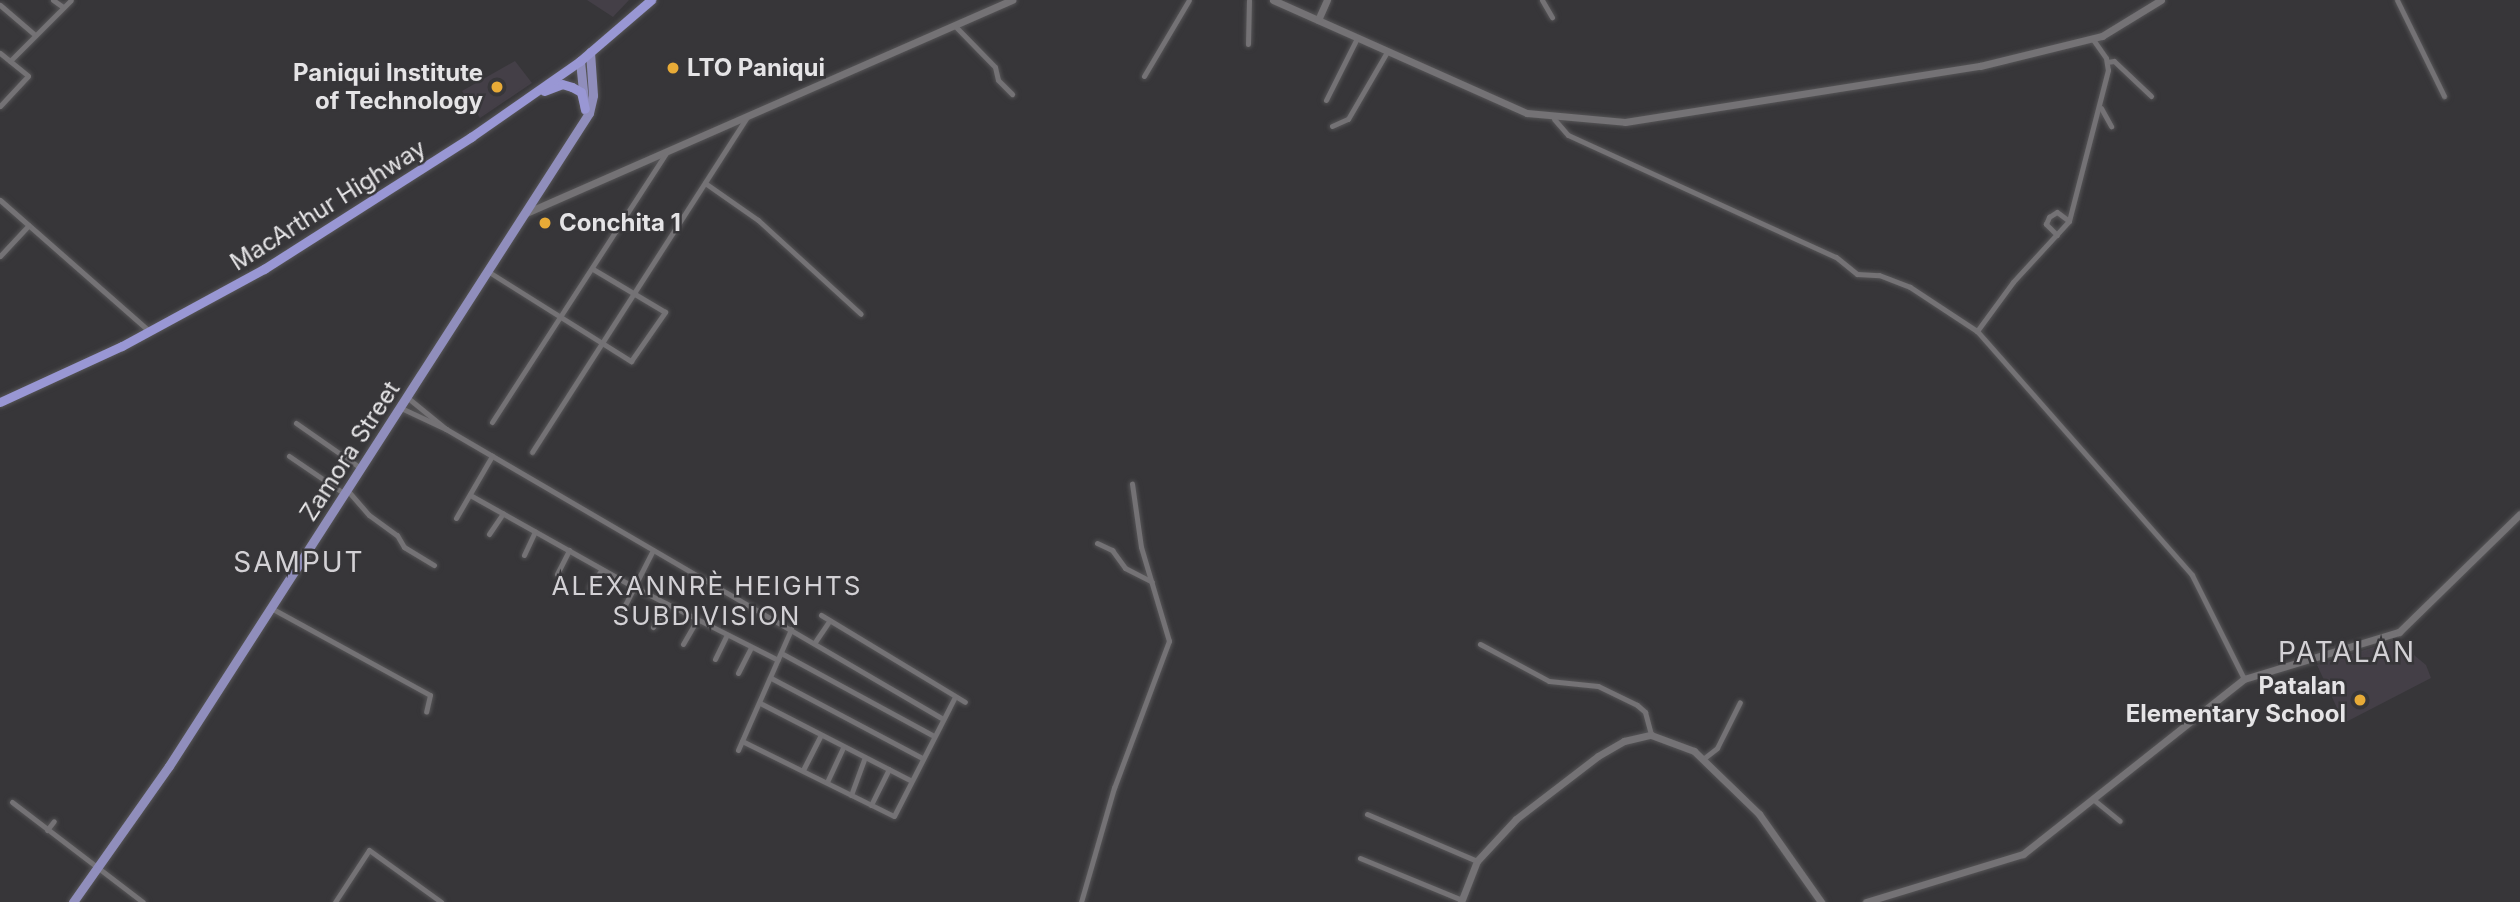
<!DOCTYPE html>
<html>
<head>
<meta charset="utf-8">
<style>
	body { margin:0 }
	#map { position:relative; width:2520px; height:902px; overflow:hidden; background:#373639; font-family:Inter,sans-serif }
	div>[style] { position:absolute }
	.built>* { inset:0; background:#443f47 }
	.roads { filter:drop-shadow(0 0 2px #565557) drop-shadow(0 0 2px #565557) }
	.minor>* { height:5px; margin:-2.5px; padding:0 2.5px; transform-origin:2.5px; border-radius:2.5px; background:#747275 }
	.tertiary>* { height:7px; margin:-3.5px; padding:0 3.5px; transform-origin:3.5px; border-radius:3.5px; background:#747275 }
	.primary>* { height:9px; margin:-4.5px; padding:0 4.5px; transform-origin:4.5px; border-radius:4.5px; background:#908ebc }
	.trunk>* { height:9px; margin:-4.5px; padding:0 4.5px; transform-origin:4.5px; border-radius:4.5px; background:#9997d4 }
	.dots>* { width:19px; height:19px; translate:-50% -50%; box-sizing:border-box; border:4px solid #373639; border-radius:50% }
	span { translate:-50% -50%; white-space:nowrap; text-align:center; line-height:1.15; -webkit-text-stroke:5px #373639; paint-order:stroke }
	.poi-label { font-size:24px; color:#e5e4e6; font-weight:700 }
	.left { translate:0 -50%; text-align:left }
	.right { translate:-100% -50%; text-align:right }
	.street-label { font-size:24px; color:#e5e4e6 }
	.neighbourhood-label { font-size:26px; color:#d3d1d5; letter-spacing:2px }
	.quarter-label { font-size:28px; color:#d3d1d5; letter-spacing:2px }
</style>
</head>
<body>
<div id="map">
	<div class="built">
		<div style="clip-path:polygon(587px 0,629px 0,613px 17px)"></div>
		<div style="clip-path:polygon(515px 61px,532px 83px,480px 118px,462px 91px)"></div>
		<div style="clip-path:polygon(2396px 640px,2426px 665px,2431px 678px,2344px 723px,2317px 665px)"></div>
	</div>
	<div class="roads">
		<div class="minor">
			<div style="left:53px;top:0;width:12px;rotate:35deg"></div>
			<div style="left:1542px;top:0;width:20px;rotate:60deg"></div>
			<div style="left:2397px;top:0;width:107px;rotate:63.9deg"></div>
			<div style="left:0;top:5px;width:46px;rotate:40.6deg"></div>
			<div style="left:955px;top:26px;width:57px;rotate:45.7deg"></div>
			<div style="left:995px;top:67px;width:13px;rotate:77deg"></div>
			<div style="left:998px;top:80px;width:20px;rotate:45deg"></div>
			<div style="left:2092px;top:38px;width:24px;rotate:55deg"></div>
			<div style="left:2106px;top:58px;width:12px;rotate:81deg"></div>
			<div style="left:2108px;top:70px;width:156px;rotate:104.5deg"></div>
			<div style="left:2069px;top:221px;width:83px;rotate:132.6deg"></div>
			<div style="left:2013px;top:282px;width:61px;rotate:126.3deg"></div>
			<div style="left:1977px;top:331px;width:325px;rotate:48.6deg"></div>
			<div style="left:2192px;top:575px;width:116px;rotate:63.4deg"></div>
			<div style="left:1248px;top:44px;width:44px;rotate:-88.7deg"></div>
			<div style="left:0;top:53px;width:36px;rotate:39deg"></div>
			<div style="left:28px;top:76px;width:41px;rotate:133deg"></div>
			<div style="left:10px;top:61px;width:86px;rotate:-45deg"></div>
			<div style="left:2107px;top:62px;width:7px;rotate:-8deg"></div>
			<div style="left:2114px;top:61px;width:51px;rotate:43.4deg"></div>
			<div style="left:1144px;top:76px;width:88px;rotate:-59.4deg"></div>
			<div style="left:1326px;top:100px;width:69px;rotate:-63.4deg"></div>
			<div style="left:2101px;top:108px;width:21px;rotate:61deg"></div>
			<div style="left:1554px;top:119px;width:21px;rotate:49deg"></div>
			<div style="left:1568px;top:135px;width:294px;rotate:24.5deg"></div>
			<div style="left:1836px;top:257px;width:27px;rotate:39deg"></div>
			<div style="left:1857px;top:274px;width:22px;rotate:3deg"></div>
			<div style="left:1879px;top:275px;width:33px;rotate:21deg"></div>
			<div style="left:1910px;top:287px;width:80px;rotate:33.3deg"></div>
			<div style="left:1332px;top:126px;width:17px;rotate:-24deg"></div>
			<div style="left:1348px;top:119px;width:78px;rotate:-59.8deg"></div>
			<div style="left:705px;top:183px;width:65px;rotate:34.9deg"></div>
			<div style="left:758px;top:220px;width:139px;rotate:42.4deg"></div>
			<div style="left:0;top:200px;width:200px;rotate:41.3deg"></div>
			<div style="left:2057px;top:235px;width:16px;rotate:-135deg"></div>
			<div style="left:2046px;top:224px;width:8px;rotate:-67deg"></div>
			<div style="left:2049px;top:217px;width:9px;rotate:-32deg"></div>
			<div style="left:2057px;top:212px;width:15px;rotate:37deg"></div>
			<div style="left:0;top:256px;width:42px;rotate:-46.9deg"></div>
			<div style="left:489px;top:272px;width:168px;rotate:32.1deg"></div>
			<div style="left:631px;top:361px;width:60px;rotate:-55.2deg"></div>
			<div style="left:665px;top:312px;width:84px;rotate:-149.2deg"></div>
			<div style="left:408px;top:398px;width:49px;rotate:39.2deg"></div>
			<div style="left:401px;top:408px;width:50px;rotate:25deg"></div>
			<div style="left:446px;top:429px;width:575px;rotate:30.26deg"></div>
			<div style="left:492px;top:422px;width:323px;rotate:-57.1deg"></div>
			<div style="left:296px;top:423px;width:80px;rotate:34.9deg"></div>
			<div style="left:532px;top:452px;width:398px;rotate:-57.3deg"></div>
			<div style="left:289px;top:456px;width:68px;rotate:34.2deg"></div>
			<div style="left:348px;top:491px;width:32px;rotate:49deg"></div>
			<div style="left:369px;top:515px;width:34px;rotate:36deg"></div>
			<div style="left:397px;top:535px;width:14px;rotate:60deg"></div>
			<div style="left:404px;top:547px;width:35px;rotate:31deg"></div>
			<div style="left:470px;top:495px;width:188px;rotate:29.3deg"></div>
			<div style="left:634px;top:587px;width:161px;rotate:26.9deg"></div>
			<div style="left:456px;top:518px;width:72px;rotate:-59.9deg"></div>
			<div style="left:489px;top:534px;width:25px;rotate:-56deg"></div>
			<div style="left:1097px;top:543px;width:17px;rotate:25deg"></div>
			<div style="left:1112px;top:550px;width:22px;rotate:54deg"></div>
			<div style="left:1125px;top:568px;width:30px;rotate:27deg"></div>
			<div style="left:524px;top:555px;width:26px;rotate:-65deg"></div>
			<div style="left:557px;top:574px;width:27px;rotate:-63deg"></div>
			<div style="left:590px;top:588px;width:22px;rotate:-58deg"></div>
			<div style="left:271px;top:608px;width:181px;rotate:28.7deg"></div>
			<div style="left:430px;top:695px;width:17px;rotate:103deg"></div>
			<div style="left:623px;top:609px;width:66px;rotate:-63deg"></div>
			<div style="left:821px;top:615px;width:168px;rotate:31.1deg"></div>
			<div style="left:653px;top:627px;width:27px;rotate:-59deg"></div>
			<div style="left:815px;top:642px;width:25px;rotate:-56deg"></div>
			<div style="left:683px;top:644px;width:28px;rotate:-60deg"></div>
			<div style="left:1480px;top:644px;width:78px;rotate:28.2deg"></div>
			<div style="left:1549px;top:681px;width:49px;rotate:5.8deg"></div>
			<div style="left:1598px;top:686px;width:43px;rotate:26deg"></div>
			<div style="left:1637px;top:705px;width:11px;rotate:41deg"></div>
			<div style="left:1645px;top:712px;width:24px;rotate:75deg"></div>
			<div style="left:781px;top:653px;width:174px;rotate:28.5deg"></div>
			<div style="left:715px;top:659px;width:25px;rotate:-64deg"></div>
			<div style="left:738px;top:673px;width:29px;rotate:-63deg"></div>
			<div style="left:771px;top:678px;width:171px;rotate:27.9deg"></div>
			<div style="left:760px;top:703px;width:169px;rotate:27.2deg"></div>
			<div style="left:742px;top:741px;width:169px;rotate:26.3deg"></div>
			<div style="left:894px;top:816px;width:134px;rotate:-62.9deg"></div>
			<div style="left:738px;top:750px;width:132px;rotate:-66.3deg"></div>
			<div style="left:1703px;top:759px;width:18px;rotate:-38deg"></div>
			<div style="left:1717px;top:748px;width:51px;rotate:-63.4deg"></div>
			<div style="left:803px;top:770px;width:39px;rotate:-63deg"></div>
			<div style="left:827px;top:782px;width:38px;rotate:-65deg"></div>
			<div style="left:851px;top:795px;width:40px;rotate:-69.8deg"></div>
			<div style="left:2094px;top:800px;width:33px;rotate:39deg"></div>
			<div style="left:12px;top:802px;width:165px;rotate:37.4deg"></div>
			<div style="left:871px;top:805px;width:40px;rotate:-63.4deg"></div>
			<div style="left:1367px;top:814px;width:120px;rotate:23.1deg"></div>
			<div style="left:47px;top:830px;width:11px;rotate:-52deg"></div>
			<div style="left:1360px;top:858px;width:110px;rotate:22.4deg"></div>
			<div style="left:335px;top:902px;width:62px;rotate:-56.8deg"></div>
			<div style="left:369px;top:850px;width:89px;rotate:35.8deg"></div>
			<div style="left:1081px;top:902px;width:119px;rotate:-73.9deg"></div>
			<div style="left:1114px;top:788px;width:157px;rotate:-69.5deg"></div>
			<div style="left:1169px;top:641px;width:98px;rotate:-106.6deg"></div>
			<div style="left:1141px;top:547px;width:64px;rotate:-98.1deg"></div>
		</div>
		<div class="tertiary">
			<div style="left:1273px;top:0;width:278px;rotate:24deg"></div>
			<div style="left:1527px;top:113px;width:98px;rotate:5.2deg"></div>
			<div style="left:1625px;top:122px;width:359px;rotate:-9deg"></div>
			<div style="left:1980px;top:66px;width:126px;rotate:-13.8deg"></div>
			<div style="left:2102px;top:36px;width:69px;rotate:-31.4deg"></div>
			<div style="left:1318px;top:20px;width:22px;rotate:-66deg"></div>
			<div style="left:526px;top:213px;width:531px;rotate:-23.67deg"></div>
			<div style="left:1461px;top:902px;width:44px;rotate:-68.7deg"></div>
			<div style="left:1477px;top:861px;width:57px;rotate:-47.1deg"></div>
			<div style="left:1516px;top:819px;width:103px;rotate:-37.5deg"></div>
			<div style="left:1598px;top:756px;width:30px;rotate:-30deg"></div>
			<div style="left:1624px;top:741px;width:28px;rotate:-13deg"></div>
			<div style="left:1651px;top:735px;width:46px;rotate:20.4deg"></div>
			<div style="left:1694px;top:751px;width:91px;rotate:44.1deg"></div>
			<div style="left:1759px;top:814px;width:108px;rotate:54.8deg"></div>
			<div style="left:1866px;top:902px;width:164px;rotate:-17deg"></div>
			<div style="left:2023px;top:854px;width:282px;rotate:-38.4deg"></div>
			<div style="left:2244px;top:679px;width:162px;rotate:-16.9deg"></div>
			<div style="left:2399px;top:632px;width:169px;rotate:-44.3deg"></div>
		</div>
		<div class="primary">
			<div style="left:580px;top:61px;width:49px;rotate:84.2deg"></div>
			<div style="left:73px;top:902px;width:166px;rotate:-54.8deg"></div>
			<div style="left:169px;top:766px;width:776px;rotate:-57.25deg"></div>
			<div style="left:589px;top:113px;width:18px;rotate:-77deg"></div>
			<div style="left:593px;top:95px;width:43px;rotate:-94deg"></div>
		</div>
		<div class="trunk">
			<div style="left:544px;top:91px;width:19px;rotate:-21deg"></div>
			<div style="left:562px;top:84px;width:10px;rotate:17deg"></div>
			<div style="left:572px;top:87px;width:10px;rotate:29deg"></div>
			<div style="left:581px;top:92px;width:17px;rotate:77deg"></div>
			<div style="left:0;top:402px;width:134px;rotate:-24.7deg"></div>
			<div style="left:122px;top:346px;width:162px;rotate:-28.5deg"></div>
			<div style="left:264px;top:269px;width:246px;rotate:-32.5deg"></div>
			<div style="left:471px;top:137px;width:133px;rotate:-34.9deg"></div>
			<div style="left:580px;top:61px;width:94px;rotate:-40.7deg"></div>
		</div>
	</div>
	<div class="dots">
		<div style="left:673px;top:68px;background:#e8ab37"></div>
		<div style="left:497px;top:87px;background:#e8ab37"></div>
		<div style="left:545px;top:223px;background:#e8ab37"></div>
		<div style="left:2360px;top:700px;background:#e8ab37"></div>
	</div>
	<div class="poi-label">
		<span class="left" style="left:687px;top:68px">LTO Paniqui</span>
		<span class="right" style="left:483px;top:87px">Paniqui Institute<br>of Technology</span>
		<span class="left" style="left:559px;top:223px">Conchita 1</span>
		<span class="right" style="left:2346px;top:700px">Patalan<br>Elementary School</span>
	</div>
	<div class="street-label">
		<span style="left:328px;top:205px;rotate:-32deg">MacArthur Highway</span>
		<span style="left:350px;top:451px;rotate:-57deg">Zamora Street</span>
	</div>
	<div class="neighbourhood-label">
		<span style="left:707px;top:601px">ALEXANNRÈ HEIGHTS<br>SUBDIVISION</span>
	</div>
	<div class="quarter-label">
		<span style="left:299px;top:562px">SAMPUT</span>
		<span style="left:2347px;top:652px">PATALAN</span>
	</div>
</div>
</body>
</html>
